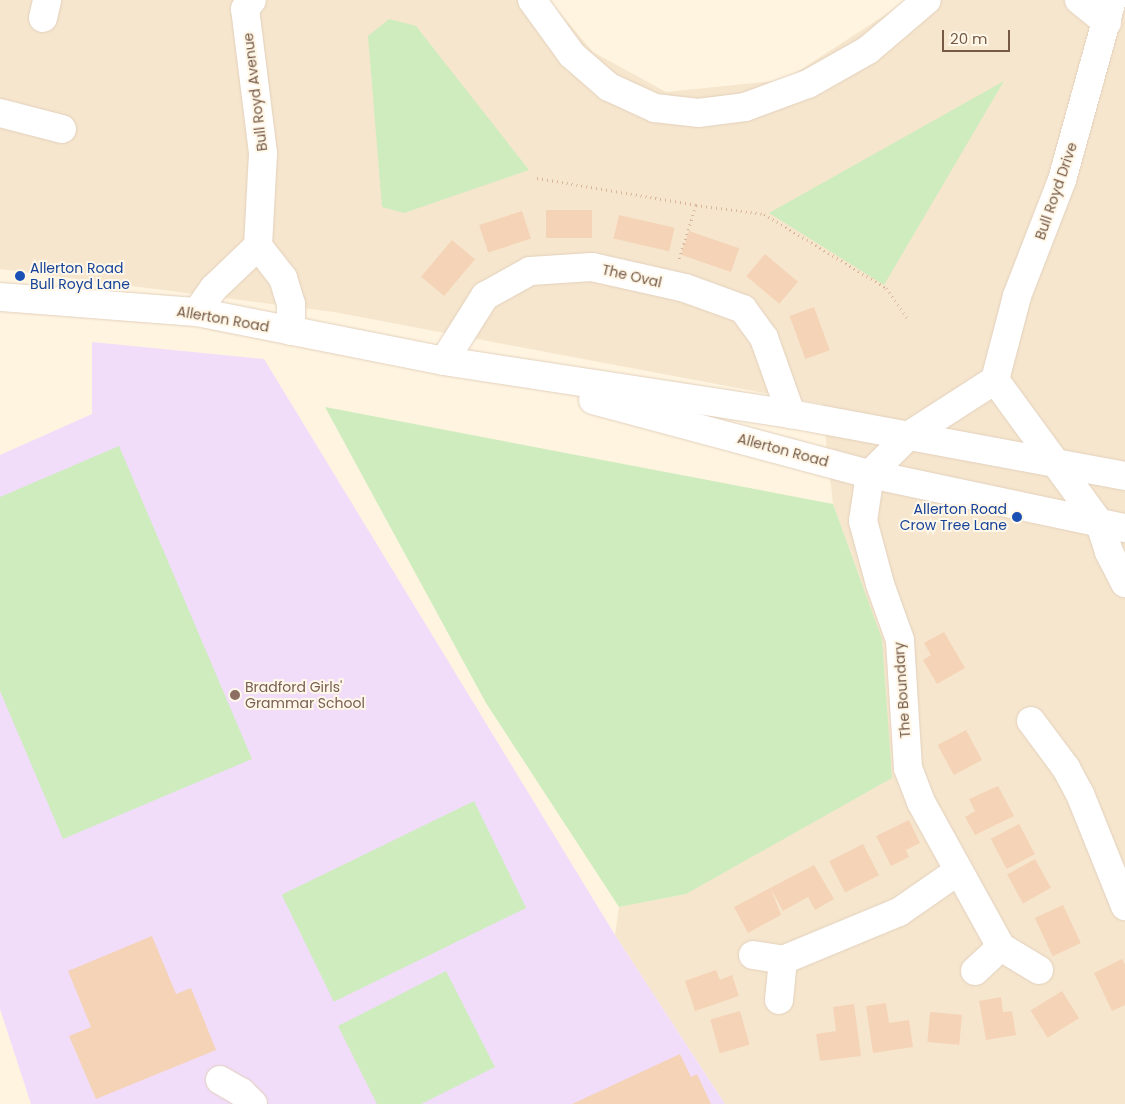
<!DOCTYPE html>
<html>
<head>
<meta charset="utf-8">
<style>
	body { margin:0 }
	#map { position:relative; width:1125px; height:1104px; overflow:hidden; background:#fef4e0; font-family:Poppins,sans-serif }
	div>[style] { position:absolute }
	.residential>* { inset:0; background:#f6e6ce }
	.education>* { inset:0; background:#f1ddfa }
	.green>* { inset:0; background:#ceecbe; transform-origin:0 0 }
	.building>* { inset:0; background:#f5d3b6; transform-origin:0 0 }
	.path>* { height:3px; margin-top:-1.5px; transform-origin:0; background:repeating-linear-gradient(90deg,#d9b69a 0 1px,transparent 0 5px) }
	.roads { filter:drop-shadow(0 0 1px #e2d0bc) drop-shadow(0 0 1px #e2d0bc) }
	.minor>* { height:28px; margin:-14px; padding:0 14px; transform-origin:14px; border-radius:14px; background:#fff }
	.dots>* { width:14px; height:14px; translate:-50% -50%; box-sizing:border-box; border:2px solid #fff7e8; border-radius:50% }
	span { translate:-50% -50%; white-space:nowrap; text-align:center; line-height:1.15; -webkit-text-stroke:4px #fff7e8; paint-order:stroke }
	.street-label { font-size:14px; color:#765a46 }
	.transit-label { font-size:14px; color:#164399 }
	.left { translate:0 -50%; text-align:left }
	.right { translate:-100% -50%; text-align:right }
	.education-label { font-size:14px; color:#785e54 }
	.scale { position:absolute; left:942px; top:30px; width:68px; height:22px; box-sizing:border-box; border:2px solid #765a46; border-top:0; padding-left:6px; font-size:15px; line-height:18px; white-space:nowrap; color:#765a46; -webkit-text-stroke:4px #fff7e8; paint-order:stroke }
</style>
</head>
<body>
<div id="map">
	<div class="residential">
		<div style="clip-path:polygon(0 0,549px 0,593px 52px,666px 92px,785px 80px,908px 0,1125px 0,1125px 1104px,725px 1104px,615px 935px,619px 907px,686px 894px,882px 639px,833px 504px,822px 404px,334px 312px,0 269px)"></div>
	</div>
	<div class="education">
		<div style="clip-path:polygon(92px 342px,264px 359px,615px 935px,725px 1104px,31px 1104px,0 1009px,0 455px,92px 414px)"></div>
	</div>
	<div class="green">
		<div style="clip-path:polygon(389px 19px,416px 26px,529px 170px,404px 213px,382px 207px,368px 36px)"></div>
		<div style="clip-path:polygon(1004px 81px,884px 285px,769px 213px)"></div>
		<div style="clip-path:polygon(325px 407px,833px 504px,882px 639px,892px 778px,686px 894px,619px 907px,486px 703px)"></div>
		<div style="clip-path:polygon(119px 446px,252px 759px,63px 839px,0 691px,0 497px)"></div>
		<div style="left:474px;top:801px;width:119px;height:214px;rotate:64deg"></div>
		<div style="clip-path:polygon(446px 971px,495px 1067px,421px 1104px,377px 1104px,338px 1026px)"></div>
	</div>
	<div class="building">
		<div style="left:546px;top:210px;width:46px;height:28px"></div>
		<div style="left:522px;top:211px;width:29px;height:45px;rotate:72deg"></div>
		<div style="left:619px;top:215px;width:57px;height:24px;rotate:13deg"></div>
		<div style="left:689px;top:231px;width:53px;height:25px;rotate:19deg"></div>
		<div style="left:452px;top:240px;width:30px;height:48px;rotate:40deg"></div>
		<div style="left:765px;top:254px;width:43px;height:29px;rotate:40deg"></div>
		<div style="left:814px;top:307px;width:46px;height:26px;rotate:70deg"></div>
		<div style="clip-path:polygon(944px 632px,965px 668px,937px 684px,923px 660px,931px 655px,924px 643px)"></div>
		<div style="left:966px;top:730px;width:34px;height:32px;rotate:62deg"></div>
		<div style="clip-path:polygon(998px 786px,1014px 816px,975px 835px,965px 817px,975px 811px,969px 799px)"></div>
		<div style="clip-path:polygon(909px 820px,920px 843px,906px 850px,909px 857px,891px 866px,876px 836px)"></div>
		<div style="left:1019px;top:824px;width:34px;height:32px;rotate:62deg"></div>
		<div style="left:863px;top:844px;width:35px;height:38px;rotate:63deg"></div>
		<div style="left:1035px;top:859px;width:33px;height:32px;rotate:61deg"></div>
		<div style="clip-path:polygon(814px 865px,834px 899px,815px 910px,808px 897px,783px 911px,771px 889px,781px 915px,748px 933px,734px 907px)"></div>
		<div style="left:1063px;top:905px;width:42px;height:31px;rotate:65deg"></div>
		<div style="clip-path:polygon(152px 936px,176px 994px,191px 988px,216px 1050px,96px 1099px,69px 1036px,91px 1027px,68px 971px)"></div>
		<div style="clip-path:polygon(1122px 959px,1125px 965px,1125px 1005px,1112px 1011px,1094px 973px)"></div>
		<div style="clip-path:polygon(716px 970px,720px 980px,732px 975px,739px 996px,695px 1011px,685px 981px)"></div>
		<div style="left:1062px;top:991px;width:32px;height:37px;rotate:58deg"></div>
		<div style="clip-path:polygon(1001px 997px,1003px 1012px,1012px 1011px,1016px 1035px,986px 1040px,979px 1001px)"></div>
		<div style="clip-path:polygon(886px 1003px,889px 1023px,909px 1020px,913px 1047px,873px 1053px,866px 1006px)"></div>
		<div style="clip-path:polygon(854px 1004px,861px 1056px,820px 1061px,816px 1034px,836px 1031px,833px 1007px)"></div>
		<div style="left:740px;top:1011px;width:35px;height:31px;rotate:74deg"></div>
		<div style="left:930px;top:1012px;width:32px;height:30px;rotate:5deg"></div>
		<div style="clip-path:polygon(680px 1054px,691px 1077px,697px 1074px,711px 1104px,572px 1104px)"></div>
	</div>
	<div class="path">
		<div style="left:537px;top:178px;width:161px;rotate:9.6deg"></div>
		<div style="left:696px;top:205px;width:60px;rotate:107.5deg"></div>
		<div style="left:696px;top:205px;width:69px;rotate:7.5deg"></div>
		<div style="left:764px;top:214px;width:143px;rotate:31.2deg"></div>
		<div style="left:886px;top:288px;width:39px;rotate:55deg"></div>
	</div>
	<div class="roads">
		<div class="minor">
			<div style="left:532px;top:0;width:68px;rotate:54deg"></div>
			<div style="left:572px;top:55px;width:49px;rotate:40.9deg"></div>
			<div style="left:609px;top:87px;width:51px;rotate:24.5deg"></div>
			<div style="left:655px;top:108px;width:43px;rotate:6.6deg"></div>
			<div style="left:698px;top:113px;width:47px;rotate:-7.3deg"></div>
			<div style="left:745px;top:107px;width:67px;rotate:-20.1deg"></div>
			<div style="left:808px;top:84px;width:69px;rotate:-29.5deg"></div>
			<div style="left:868px;top:50px;width:77px;rotate:-40.3deg"></div>
			<div style="left:1079px;top:0;width:36px;rotate:39deg"></div>
			<div style="left:43px;top:18px;width:18px;rotate:-77deg"></div>
			<div style="left:0;top:113px;width:64px;rotate:14.5deg"></div>
			<div style="left:258px;top:246px;width:41px;rotate:52deg"></div>
			<div style="left:283px;top:278px;width:27px;rotate:73deg"></div>
			<div style="left:291px;top:304px;width:27px;rotate:90deg"></div>
			<div style="left:0;top:297px;width:198px;rotate:4.4deg"></div>
			<div style="left:197px;top:312px;width:252px;rotate:11.2deg"></div>
			<div style="left:444px;top:361px;width:351px;rotate:8.7deg"></div>
			<div style="left:791px;top:414px;width:340px;rotate:10.5deg"></div>
			<div style="left:197px;top:312px;width:29px;rotate:-55deg"></div>
			<div style="left:214px;top:288px;width:61px;rotate:-43.7deg"></div>
			<div style="left:258px;top:246px;width:93px;rotate:-86.9deg"></div>
			<div style="left:263px;top:153px;width:145px;rotate:-97.1deg"></div>
			<div style="left:245px;top:9px;width:11px;rotate:-52deg"></div>
			<div style="left:444px;top:361px;width:77px;rotate:-57.8deg"></div>
			<div style="left:485px;top:296px;width:51px;rotate:-29.1deg"></div>
			<div style="left:530px;top:271px;width:62px;rotate:-3.7deg"></div>
			<div style="left:592px;top:267px;width:95px;rotate:12.7deg"></div>
			<div style="left:685px;top:288px;width:62px;rotate:19.9deg"></div>
			<div style="left:743px;top:309px;width:36px;rotate:54deg"></div>
			<div style="left:764px;top:338px;width:81px;rotate:70.4deg"></div>
			<div style="left:995px;top:380px;width:178px;rotate:53.9deg"></div>
			<div style="left:1100px;top:524px;width:29px;rotate:72deg"></div>
			<div style="left:1109px;top:552px;width:35px;rotate:63deg"></div>
			<div style="left:593px;top:400px;width:287px;rotate:15deg"></div>
			<div style="left:870px;top:474px;width:261px;rotate:12deg"></div>
			<div style="left:1031px;top:721px;width:59px;rotate:53.3deg"></div>
			<div style="left:1066px;top:768px;width:30px;rotate:62deg"></div>
			<div style="left:1080px;top:794px;width:121px;rotate:68.1deg"></div>
			<div style="left:753px;top:955px;width:30px;rotate:9deg"></div>
			<div style="left:1039px;top:970px;width:44px;rotate:-148.8deg"></div>
			<div style="left:1001px;top:947px;width:166px;rotate:-118.9deg"></div>
			<div style="left:921px;top:802px;width:36px;rotate:-111deg"></div>
			<div style="left:908px;top:768px;width:128px;rotate:-93.6deg"></div>
			<div style="left:900px;top:640px;width:59px;rotate:-109.7deg"></div>
			<div style="left:880px;top:584px;width:65px;rotate:-105.1deg"></div>
			<div style="left:863px;top:521px;width:48px;rotate:-81.5deg"></div>
			<div style="left:870px;top:474px;width:54px;rotate:-45deg"></div>
			<div style="left:908px;top:436px;width:103px;rotate:-32.8deg"></div>
			<div style="left:995px;top:380px;width:87px;rotate:-75.3deg"></div>
			<div style="left:1017px;top:296px;width:124px;rotate:-68.8deg"></div>
			<div style="left:1062px;top:180px;width:187px;rotate:-74.5deg"></div>
			<div style="left:975px;top:971px;width:35px;rotate:-43deg"></div>
			<div style="left:779px;top:1000px;width:40px;rotate:-84.3deg"></div>
			<div style="left:783px;top:960px;width:126px;rotate:-22.5deg"></div>
			<div style="left:899px;top:912px;width:72px;rotate:-34.8deg"></div>
			<div style="left:220px;top:1080px;width:24px;rotate:30deg"></div>
			<div style="left:241px;top:1092px;width:17px;rotate:45deg"></div>
		</div>
	</div>
	<div class="dots">
		<div style="left:20px;top:276px;background:#1a4fb4"></div>
		<div style="left:1017px;top:517px;background:#1a4fb4"></div>
		<div style="left:235px;top:695px;background:#8d6e63"></div>
	</div>
	<div class="street-label">
		<span style="left:255px;top:92px;rotate:-97deg">Bull Royd Avenue</span>
		<span style="left:1056px;top:191px;rotate:-71deg">Bull Royd Drive</span>
		<span style="left:632px;top:276px;rotate:13deg">The Oval</span>
		<span style="left:223px;top:319px;rotate:10deg">Allerton Road</span>
		<span style="left:783px;top:450px;rotate:15deg">Allerton Road</span>
		<span style="left:902px;top:690px;rotate:-94deg">The Boundary</span>
	</div>
	<div class="transit-label">
		<span class="left" style="left:30px;top:276px">Allerton Road<br>Bull Royd Lane</span>
		<span class="right" style="left:1007px;top:517px">Allerton Road<br>Crow Tree Lane</span>
	</div>
	<div class="education-label">
		<span class="left" style="left:245px;top:695px">Bradford Girls'<br>Grammar School</span>
	</div>
	<div class="scale">20 m</div>
</div>
</body>
</html>
